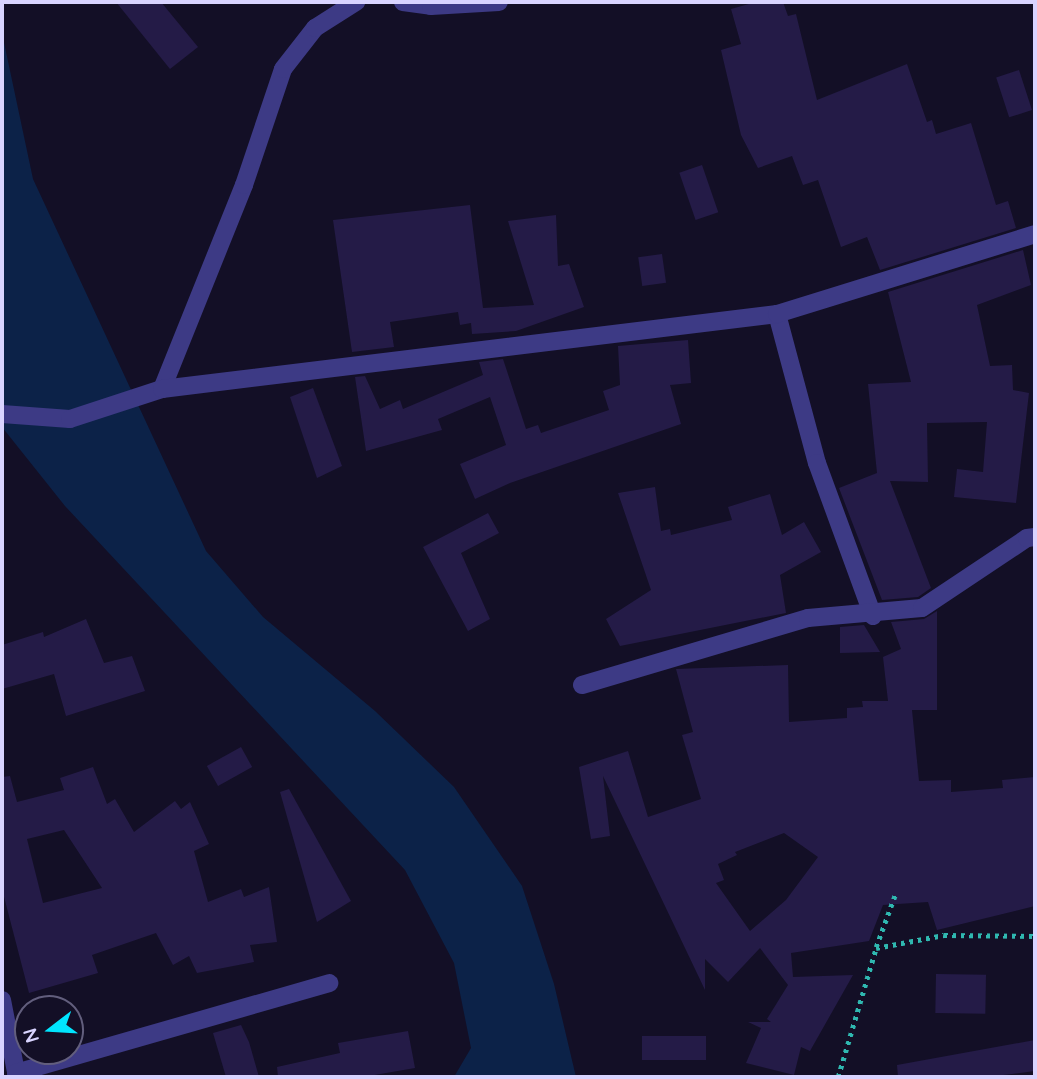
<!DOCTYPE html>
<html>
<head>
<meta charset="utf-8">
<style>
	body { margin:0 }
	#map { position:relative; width:1037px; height:1079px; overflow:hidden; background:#130f26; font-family:Quicksand,sans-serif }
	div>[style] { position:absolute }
	.water>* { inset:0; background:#0c2248 }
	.building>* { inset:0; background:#241b47; transform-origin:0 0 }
	.path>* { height:4.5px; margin-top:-2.25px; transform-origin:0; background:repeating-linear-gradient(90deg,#2fb8b0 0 3.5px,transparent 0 8.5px) }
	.minor>* { height:18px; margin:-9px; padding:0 9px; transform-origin:9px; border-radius:9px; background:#3d3a85 }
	span { translate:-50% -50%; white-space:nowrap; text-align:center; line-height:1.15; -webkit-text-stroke:7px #130f26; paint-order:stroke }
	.frame { position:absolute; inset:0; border:4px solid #d9d4ff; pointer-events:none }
	.north { position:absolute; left:14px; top:995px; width:70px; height:70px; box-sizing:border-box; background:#130f26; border:2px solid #625e7d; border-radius:50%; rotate:253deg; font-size:19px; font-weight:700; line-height:28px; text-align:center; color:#d9d4ff }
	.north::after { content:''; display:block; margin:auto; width:24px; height:32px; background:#00e5ff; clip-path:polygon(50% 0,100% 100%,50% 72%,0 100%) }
</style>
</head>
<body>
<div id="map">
	<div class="water">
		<div style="clip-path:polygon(2px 33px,33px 179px,206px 551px,263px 617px,375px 711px,454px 787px,522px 886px,554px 984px,576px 1077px,454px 1077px,471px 1048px,454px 963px,405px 870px,65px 506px,2px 427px)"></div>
	</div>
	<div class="building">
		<div style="clip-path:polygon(116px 2px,161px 2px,198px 47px,170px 69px)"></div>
		<div style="clip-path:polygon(756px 2px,783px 2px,788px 16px,796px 14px,817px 100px,907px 64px,927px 122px,932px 120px,936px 134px,971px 123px,996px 205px,1008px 201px,1016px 228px,880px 270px,867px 237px,841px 247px,818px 180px,803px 185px,792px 156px,758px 168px,741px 135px,721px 50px,741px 44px,731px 9px)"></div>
		<div style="left:1019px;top:70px;width:42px;height:24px;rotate:72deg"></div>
		<div style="left:702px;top:165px;width:50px;height:24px;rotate:71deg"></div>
		<div style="clip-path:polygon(470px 205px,483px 308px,534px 305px,508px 221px,556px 215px,558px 266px,569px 264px,584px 307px,516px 331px,472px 334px,471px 323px,460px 325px,458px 312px,390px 322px,394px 347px,352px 352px,333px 220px)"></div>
		<div style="clip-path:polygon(1023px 250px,1031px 285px,977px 305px,990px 366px,1012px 365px,1013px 390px,1029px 393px,1016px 503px,954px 497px,957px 469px,983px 472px,987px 422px,927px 423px,928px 482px,890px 481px,931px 588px,918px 597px,882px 600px,839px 488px,877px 473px,868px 384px,911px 382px,888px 292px)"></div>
		<div style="left:662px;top:254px;width:29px;height:24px;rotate:82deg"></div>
		<div style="clip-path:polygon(688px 340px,691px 383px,670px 385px,681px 424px,510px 483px,475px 499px,460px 464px,506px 445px,490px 397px,438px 419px,442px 430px,366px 451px,355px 377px,365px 376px,380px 409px,400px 400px,403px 409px,483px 375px,479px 362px,503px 359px,526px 429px,538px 425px,541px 433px,609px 410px,603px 391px,620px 385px,618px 346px)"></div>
		<div style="clip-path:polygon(313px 388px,342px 466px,317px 478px,290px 397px)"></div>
		<div style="clip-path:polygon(655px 487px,661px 531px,670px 529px,671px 535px,732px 520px,728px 507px,770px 494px,782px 535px,804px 522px,821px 552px,780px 575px,786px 613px,620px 646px,606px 619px,651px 590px,618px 493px)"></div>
		<div style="clip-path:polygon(488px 513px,499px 533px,461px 553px,490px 619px,468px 631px,423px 547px)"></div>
		<div style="clip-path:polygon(evenodd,937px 611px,937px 710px,912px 710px,919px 781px,951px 780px,951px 792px,1003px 788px,1002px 780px,1035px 777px,1035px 906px,937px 930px,928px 902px,883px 905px,869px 941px,791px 953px,793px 977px,853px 975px,810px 1051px,801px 1047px,794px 1075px,746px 1063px,761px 1028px,748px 1022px,771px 1022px,767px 1019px,788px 985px,760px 948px,728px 982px,705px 959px,705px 990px,603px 776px,610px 836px,591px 839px,579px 767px,628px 751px,648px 817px,701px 799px,682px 735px,693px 732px,676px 669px,788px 665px,789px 722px,847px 718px,847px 708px,863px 707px,862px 701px,888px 701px,883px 657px,901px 649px,891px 622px,924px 619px,937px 611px,784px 833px,818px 857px,786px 900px,750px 931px,716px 883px,724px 880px,718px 864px,737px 855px,735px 852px,784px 833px)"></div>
		<div style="clip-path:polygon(86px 619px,104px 663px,132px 656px,145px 691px,66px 716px,54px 674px,2px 689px,2px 645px,43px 632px,44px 637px)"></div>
		<div style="clip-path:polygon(864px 625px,880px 652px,840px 653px,840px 627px)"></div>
		<div style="left:241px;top:747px;width:23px;height:39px;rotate:61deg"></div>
		<div style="clip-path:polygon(evenodd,93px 767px,107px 804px,115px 799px,134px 832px,175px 801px,181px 809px,190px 802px,209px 844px,194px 851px,208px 902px,241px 889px,244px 897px,269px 887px,277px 942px,250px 945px,254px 962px,197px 973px,189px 956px,173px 965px,156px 933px,92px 955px,98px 973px,29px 993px,2px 889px,2px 777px,10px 776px,17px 802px,64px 790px,60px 778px,93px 767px,64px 830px,102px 888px,43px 903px,27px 839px,64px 830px)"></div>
		<div style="clip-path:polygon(289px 789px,351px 901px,317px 922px,280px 792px)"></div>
		<div style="left:936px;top:974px;width:50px;height:39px;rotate:1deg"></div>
		<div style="clip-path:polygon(241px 1025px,249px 1042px,259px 1077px,226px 1077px,213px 1033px)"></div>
		<div style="clip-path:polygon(408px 1031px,415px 1068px,363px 1077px,278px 1077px,277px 1067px,340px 1053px,338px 1043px)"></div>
		<div style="left:706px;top:1036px;width:24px;height:64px;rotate:90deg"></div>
		<div style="clip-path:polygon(1035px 1040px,1035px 1071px,987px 1077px,898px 1077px,897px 1065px)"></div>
	</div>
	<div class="path">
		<div style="left:876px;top:947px;width:55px;rotate:-69.9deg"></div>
		<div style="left:838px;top:1077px;width:134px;rotate:-73.6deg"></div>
		<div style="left:876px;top:948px;width:69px;rotate:-10.8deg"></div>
		<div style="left:944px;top:935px;width:91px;rotate:0.6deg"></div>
	</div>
	<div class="minor">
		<div style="left:403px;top:2px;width:28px;rotate:8deg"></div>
		<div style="left:431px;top:6px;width:68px;rotate:-3.4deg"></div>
		<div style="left:777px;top:314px;width:154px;rotate:75deg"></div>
		<div style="left:817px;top:463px;width:163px;rotate:69.9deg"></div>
		<div style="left:162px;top:389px;width:220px;rotate:-68.1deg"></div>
		<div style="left:244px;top:185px;width:122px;rotate:-71.4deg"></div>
		<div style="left:283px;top:69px;width:52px;rotate:-52deg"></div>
		<div style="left:315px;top:28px;width:49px;rotate:-32.4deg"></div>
		<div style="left:2px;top:414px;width:68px;rotate:4.2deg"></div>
		<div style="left:70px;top:419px;width:97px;rotate:-18.1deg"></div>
		<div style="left:162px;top:389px;width:620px;rotate:-6.95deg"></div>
		<div style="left:777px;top:314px;width:270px;rotate:-17.2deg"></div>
		<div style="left:582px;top:685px;width:236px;rotate:-16.5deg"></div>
		<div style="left:808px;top:618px;width:114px;rotate:-5deg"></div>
		<div style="left:922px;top:608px;width:126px;rotate:-33.7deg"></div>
		<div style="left:1027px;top:538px;width:8px;rotate:-7deg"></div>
		<div style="left:2px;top:1000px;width:78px;rotate:79deg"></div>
		<div style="left:16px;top:1073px;width:326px;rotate:-16deg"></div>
	</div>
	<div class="frame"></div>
	<div class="north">N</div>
</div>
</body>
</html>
